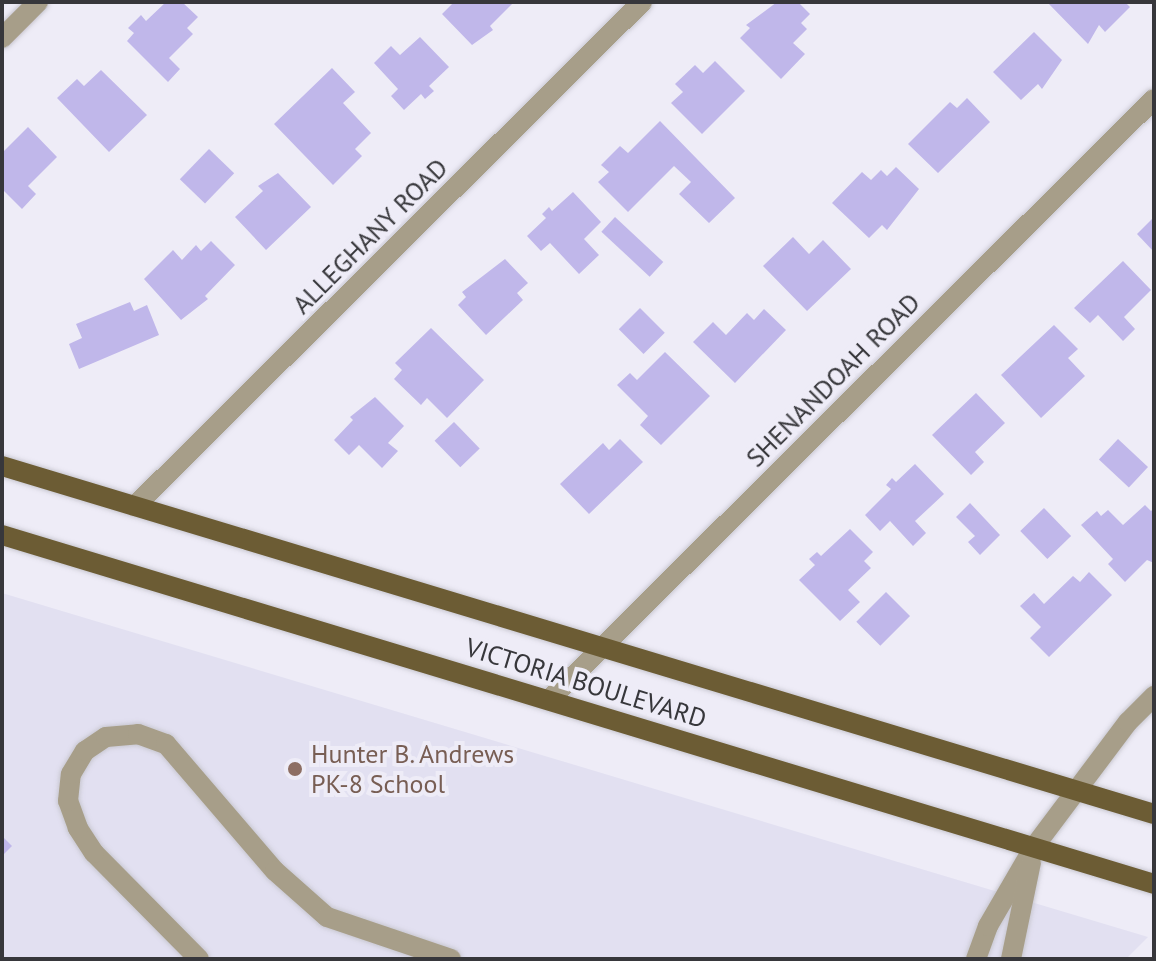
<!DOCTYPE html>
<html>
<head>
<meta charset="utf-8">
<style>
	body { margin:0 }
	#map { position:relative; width:1156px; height:961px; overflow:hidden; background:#eeecf7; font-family:"PT Sans",sans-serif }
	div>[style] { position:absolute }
	.built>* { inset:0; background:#e2e0f1 }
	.building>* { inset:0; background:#c0b7ea; transform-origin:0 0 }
	.roads { filter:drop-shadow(0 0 2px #c9c8d1) drop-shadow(0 0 2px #c9c8d1) }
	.minor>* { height:20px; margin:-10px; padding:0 10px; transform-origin:10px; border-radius:10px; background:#a79e89 }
	.major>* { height:20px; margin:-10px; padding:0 10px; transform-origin:10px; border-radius:10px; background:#6c5c34 }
	.dots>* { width:22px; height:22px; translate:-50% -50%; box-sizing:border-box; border:4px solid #eeecf7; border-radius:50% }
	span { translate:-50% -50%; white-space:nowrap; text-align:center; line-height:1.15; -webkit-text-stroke:8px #eeecf7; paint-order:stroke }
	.street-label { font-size:26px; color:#37373b }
	.education-label { font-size:26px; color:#785e54 }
	.left { translate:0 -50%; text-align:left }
	.frame { position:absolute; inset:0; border:4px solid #37373b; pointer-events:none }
</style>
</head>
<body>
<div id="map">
	<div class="built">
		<div style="clip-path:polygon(2px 593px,1148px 937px,1126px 959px,2px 959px)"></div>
	</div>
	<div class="building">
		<div style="clip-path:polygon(166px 2px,182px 2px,198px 17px,187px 28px,193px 34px,169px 58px,180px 69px,168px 82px,127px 41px,134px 33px,128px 28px,141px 15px,146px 21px)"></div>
		<div style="clip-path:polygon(454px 2px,514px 2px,490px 26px,493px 30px,472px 45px,442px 14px)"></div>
		<div style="clip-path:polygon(777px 2px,798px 2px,810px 14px,801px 23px,807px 29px,793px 43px,805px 54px,781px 79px,740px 38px,750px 28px,746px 25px)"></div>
		<div style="clip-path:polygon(1047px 2px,1125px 2px,1130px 7px,1105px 32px,1099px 25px,1088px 44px)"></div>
		<div style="clip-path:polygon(1034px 32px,1062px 60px,1042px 89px,1038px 84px,1021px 100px,993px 72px)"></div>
		<div style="clip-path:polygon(420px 37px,449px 67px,429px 86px,434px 91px,425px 99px,421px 94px,404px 110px,391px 96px,398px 89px,374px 63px,391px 46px,400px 55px)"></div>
		<div style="clip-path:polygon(715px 61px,745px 91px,702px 134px,671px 103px,683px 92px,675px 84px,695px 65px,703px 73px)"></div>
		<div style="clip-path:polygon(332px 68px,355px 92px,343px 103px,371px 133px,355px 149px,362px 156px,333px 185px,274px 124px)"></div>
		<div style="clip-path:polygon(101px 70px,147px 115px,109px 152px,57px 98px,77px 79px,84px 86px)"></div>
		<div style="clip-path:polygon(967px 98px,990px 122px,938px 173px,908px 144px,950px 102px,957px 108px)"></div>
		<div style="clip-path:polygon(660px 121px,735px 198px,709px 223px,679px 194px,691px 182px,674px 166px,628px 212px,598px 182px,609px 172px,601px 165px,620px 146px,628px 153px)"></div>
		<div style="clip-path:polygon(28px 127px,57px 157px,28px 186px,36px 194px,22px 209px,2px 189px,2px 153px)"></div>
		<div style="left:209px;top:149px;width:35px;height:42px;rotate:44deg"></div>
		<div style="clip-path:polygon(896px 167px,919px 189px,887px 230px,882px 225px,869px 238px,832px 203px,862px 172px,871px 180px,881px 170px,887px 176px)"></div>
		<div style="clip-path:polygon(278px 173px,311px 207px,266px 250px,235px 217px,263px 191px,258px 186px)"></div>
		<div style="clip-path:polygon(573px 192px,601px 222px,584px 239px,599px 255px,579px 274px,550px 243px,541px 251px,527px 236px,546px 218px,542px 214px,549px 207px,552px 211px)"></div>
		<div style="left:615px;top:217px;width:66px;height:20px;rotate:43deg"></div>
		<div style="clip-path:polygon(1154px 217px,1154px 252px,1137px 234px)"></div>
		<div style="clip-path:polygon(793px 237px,809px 254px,823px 240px,851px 269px,807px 311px,763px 266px)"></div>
		<div style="clip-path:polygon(211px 241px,235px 265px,205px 296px,208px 299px,181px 320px,144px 279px,173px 250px,182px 260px,196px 245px,201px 251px)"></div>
		<div style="clip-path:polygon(505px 259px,528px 283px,517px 293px,523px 300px,486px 335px,458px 305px,466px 297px,462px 292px)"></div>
		<div style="clip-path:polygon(1123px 261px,1151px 290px,1124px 317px,1135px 329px,1123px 341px,1098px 315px,1090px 323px,1074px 308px)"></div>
		<div style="clip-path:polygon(130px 302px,134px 311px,147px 305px,159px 335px,79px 369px,69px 344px,82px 338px,76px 324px)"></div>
		<div style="left:640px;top:308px;width:35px;height:30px;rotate:45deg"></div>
		<div style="clip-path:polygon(764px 309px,786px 330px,735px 383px,693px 342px,713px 322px,726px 335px,747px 313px,754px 320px)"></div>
		<div style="clip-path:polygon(1054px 325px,1078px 349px,1068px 358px,1085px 376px,1041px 418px,1001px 375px)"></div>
		<div style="clip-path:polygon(431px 328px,484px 380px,447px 418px,427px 398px,421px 405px,394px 379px,402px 370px,395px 363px)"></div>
		<div style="clip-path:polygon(665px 352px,710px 396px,661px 445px,640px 425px,648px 416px,617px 385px,630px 373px,637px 380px)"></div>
		<div style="clip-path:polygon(976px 393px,1005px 423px,975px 452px,984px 462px,971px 475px,932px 435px)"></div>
		<div style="clip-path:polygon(375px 397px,404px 426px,388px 443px,398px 451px,382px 468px,359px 445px,349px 455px,334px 440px,353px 420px,350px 417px)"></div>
		<div style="left:454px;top:422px;width:37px;height:27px;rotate:46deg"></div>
		<div style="clip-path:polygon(620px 439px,643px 462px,589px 514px,560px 484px,603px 443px,609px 450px)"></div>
		<div style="left:1118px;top:439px;width:41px;height:28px;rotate:43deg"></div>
		<div style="clip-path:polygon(915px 464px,944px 494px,915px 521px,926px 533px,913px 546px,890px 521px,880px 531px,865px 515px,891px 489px,886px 485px,892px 478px,896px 482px)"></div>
		<div style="clip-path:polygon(970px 503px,1000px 535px,980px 555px,968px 542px,975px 536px,956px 517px)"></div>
		<div style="clip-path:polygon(1145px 505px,1151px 511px,1154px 508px,1154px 563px,1147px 560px,1125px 582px,1108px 564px,1113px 559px,1081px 525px,1097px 511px,1101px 516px,1108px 510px,1123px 525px)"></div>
		<div style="left:1044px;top:508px;width:39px;height:33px;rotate:46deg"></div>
		<div style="clip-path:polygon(850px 529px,873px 552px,864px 561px,871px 568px,848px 590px,860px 602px,840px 621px,799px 580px,815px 565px,809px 559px,817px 552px,821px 556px)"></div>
		<div style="clip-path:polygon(1089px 572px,1112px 595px,1049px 657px,1030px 638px,1041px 627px,1020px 606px,1034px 593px,1044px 604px,1073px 576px,1080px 582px)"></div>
		<div style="left:886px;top:592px;width:34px;height:42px;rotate:45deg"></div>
		<div style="clip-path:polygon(2px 836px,12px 846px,2px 856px)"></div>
	</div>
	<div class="roads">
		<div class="minor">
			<div style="left:2px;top:38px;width:51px;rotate:-45deg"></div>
			<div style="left:135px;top:506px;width:715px;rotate:-44.83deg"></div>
			<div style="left:550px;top:699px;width:851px;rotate:-44.81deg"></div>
			<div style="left:199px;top:959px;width:149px;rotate:-134.7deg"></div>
			<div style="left:94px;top:853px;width:30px;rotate:-123deg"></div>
			<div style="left:78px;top:828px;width:29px;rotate:-110deg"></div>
			<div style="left:68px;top:801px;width:27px;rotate:-84deg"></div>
			<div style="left:71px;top:774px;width:27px;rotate:-59deg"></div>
			<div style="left:85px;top:751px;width:25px;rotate:-34deg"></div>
			<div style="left:106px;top:737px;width:32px;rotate:-5deg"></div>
			<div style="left:138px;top:734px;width:30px;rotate:20deg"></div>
			<div style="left:166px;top:744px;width:167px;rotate:49.4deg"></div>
			<div style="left:275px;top:871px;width:69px;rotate:41.5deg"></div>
			<div style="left:327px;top:917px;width:131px;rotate:18.7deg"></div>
			<div style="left:976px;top:959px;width:35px;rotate:-70deg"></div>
			<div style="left:988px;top:926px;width:91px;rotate:-59.8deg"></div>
			<div style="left:1034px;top:847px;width:156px;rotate:-53.1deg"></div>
			<div style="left:1128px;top:722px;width:37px;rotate:-45deg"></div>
			<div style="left:1011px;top:959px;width:99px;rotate:-78.3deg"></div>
		</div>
		<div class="major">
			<div style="left:2px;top:466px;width:1203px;rotate:16.81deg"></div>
			<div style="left:2px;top:535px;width:1204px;rotate:16.85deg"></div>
		</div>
	</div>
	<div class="dots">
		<div style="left:295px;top:769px;background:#8d6e63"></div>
	</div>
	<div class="street-label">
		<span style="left:370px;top:236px;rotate:-45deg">ALLEGHANY ROAD</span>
		<span style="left:833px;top:380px;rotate:-45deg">SHENANDOAH ROAD</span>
		<span style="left:586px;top:683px;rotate:17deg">VICTORIA BOULEVARD</span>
	</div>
	<div class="education-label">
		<span class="left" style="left:311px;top:769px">Hunter B. Andrews<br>PK-8 School</span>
	</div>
	<div class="frame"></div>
</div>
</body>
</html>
